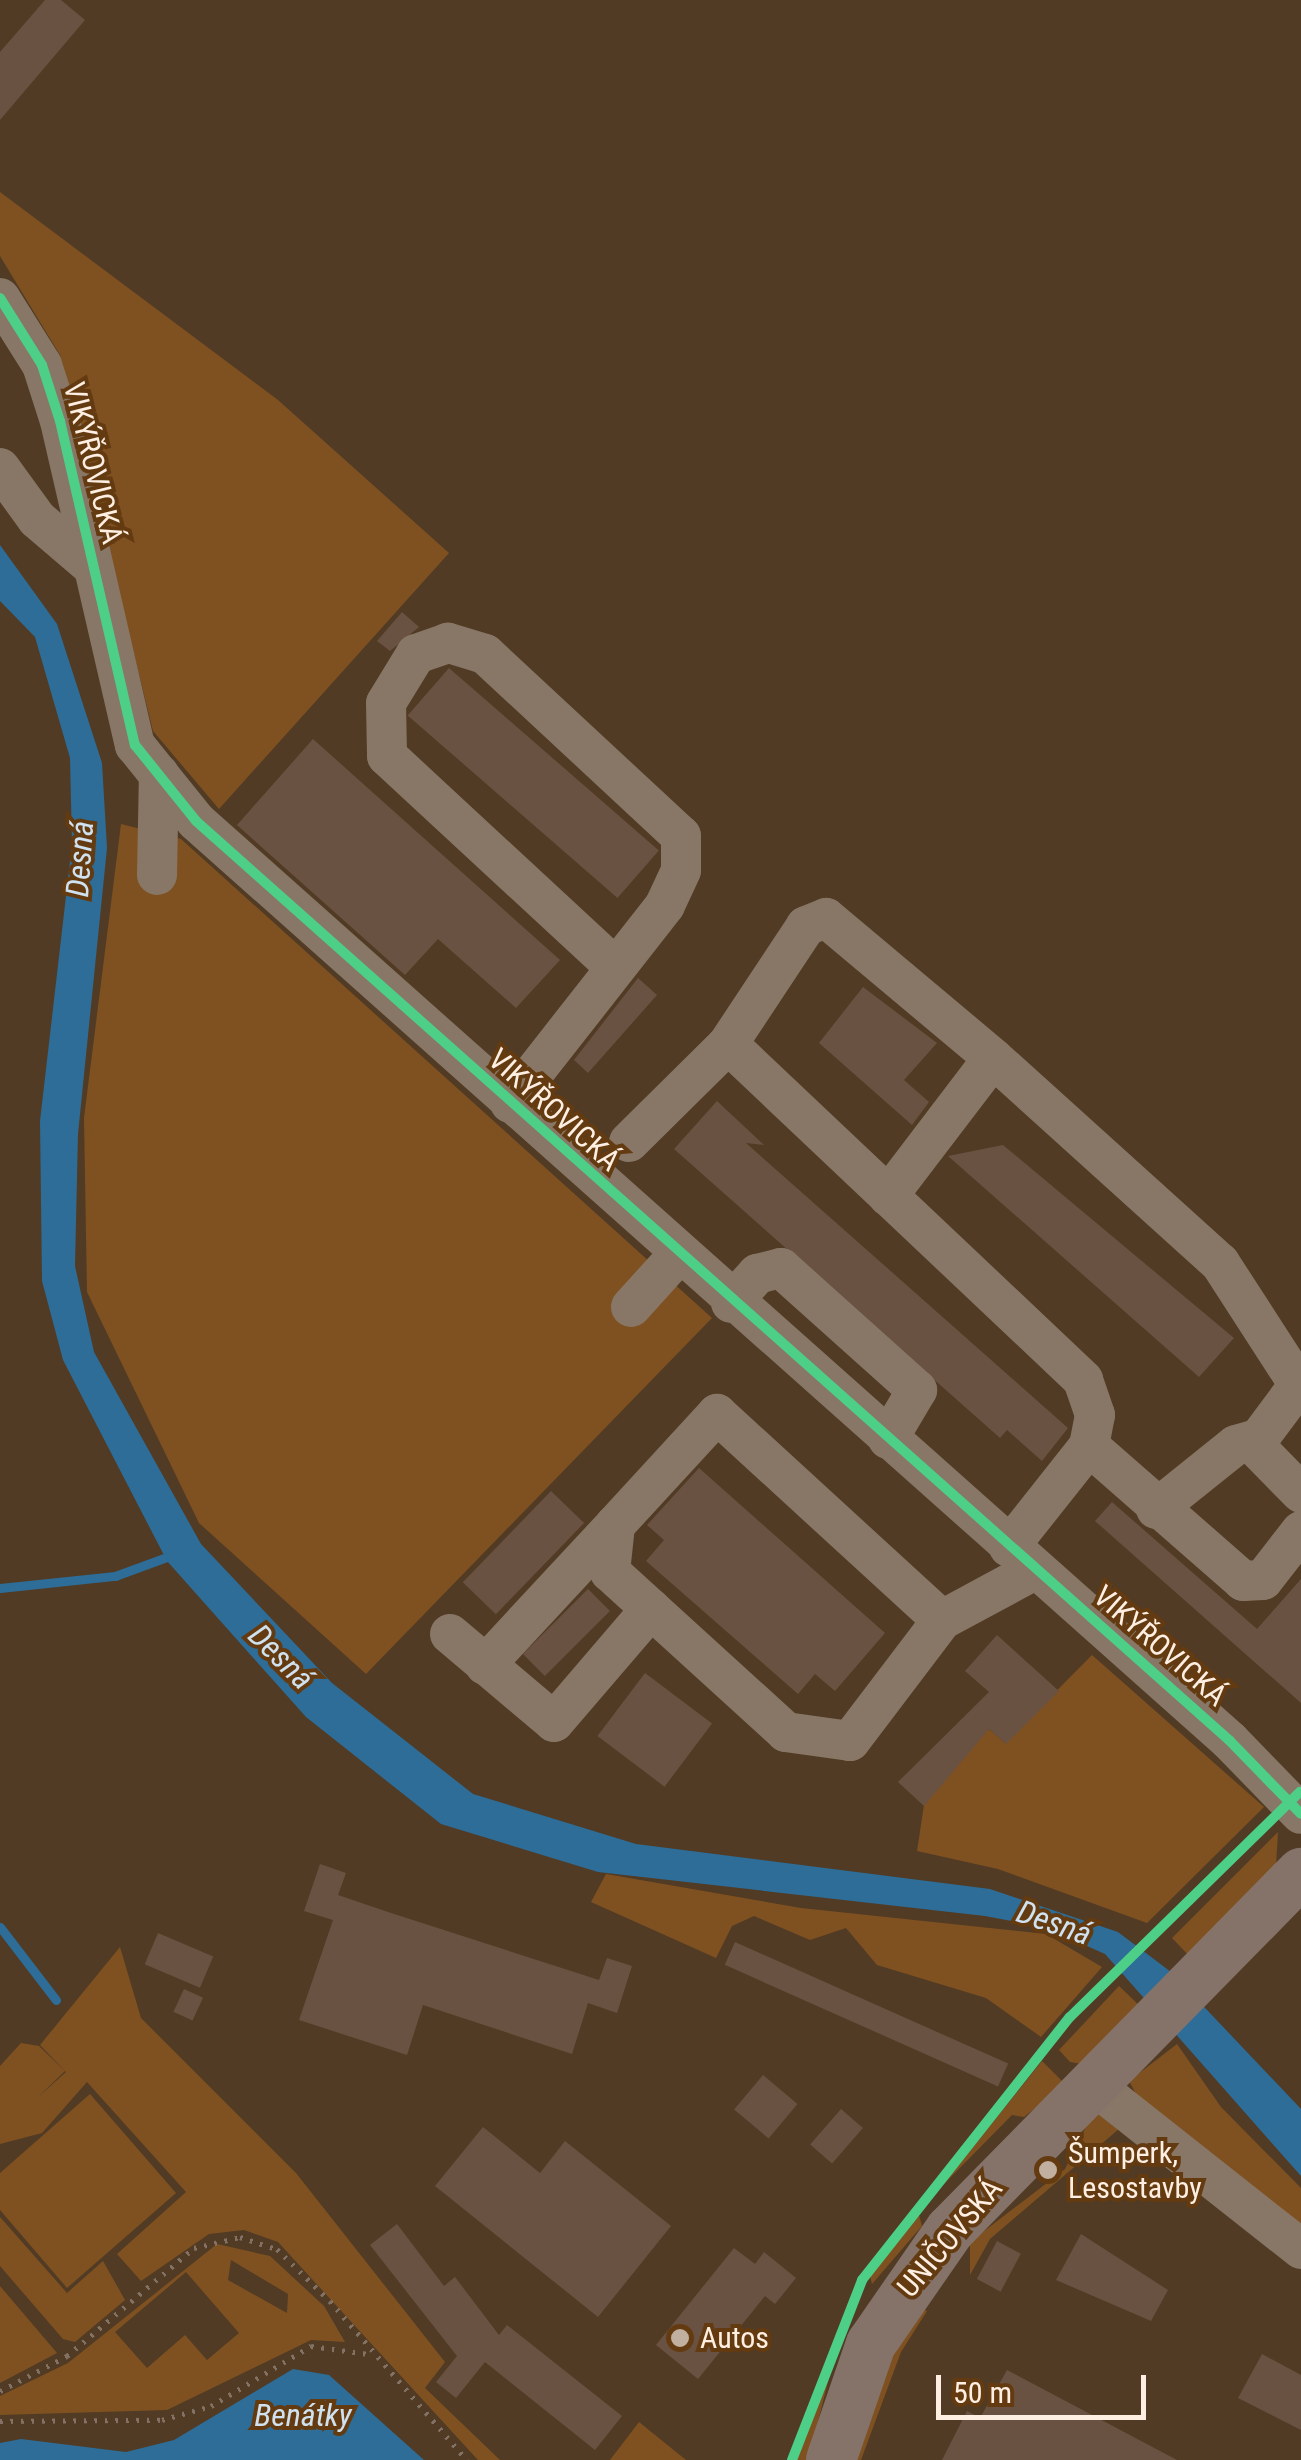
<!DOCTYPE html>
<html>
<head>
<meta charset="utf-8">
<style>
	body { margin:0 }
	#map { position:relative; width:1301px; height:2460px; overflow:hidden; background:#513b24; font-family:"Roboto Condensed",sans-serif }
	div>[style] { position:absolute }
	.green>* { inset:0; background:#7f5121 }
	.water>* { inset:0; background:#2d6d98 }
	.stream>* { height:9px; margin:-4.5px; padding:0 4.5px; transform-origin:4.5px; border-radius:4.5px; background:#2d6d98 }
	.building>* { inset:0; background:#6a5242; transform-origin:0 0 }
	.path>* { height:5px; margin-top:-2.5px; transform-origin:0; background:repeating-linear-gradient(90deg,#837263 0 2.5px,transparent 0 10.5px) }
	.minor>* { height:40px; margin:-20px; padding:0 20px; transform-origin:20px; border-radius:20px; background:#876 }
	.major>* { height:50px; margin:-25px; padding:0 25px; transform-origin:25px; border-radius:25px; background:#85736a }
	.cycleway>* { height:10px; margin:-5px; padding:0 5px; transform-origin:5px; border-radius:5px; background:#4dcf88 }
	.dots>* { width:28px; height:28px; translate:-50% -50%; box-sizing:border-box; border:5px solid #643b11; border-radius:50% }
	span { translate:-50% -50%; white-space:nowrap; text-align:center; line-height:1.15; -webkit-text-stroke:8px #643b11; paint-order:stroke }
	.street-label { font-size:30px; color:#feefe2 }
	.poi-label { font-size:30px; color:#feefe2 }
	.left { translate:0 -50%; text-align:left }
	.water-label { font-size:32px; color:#d0e1ef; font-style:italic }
	.scale { position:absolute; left:936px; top:2375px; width:210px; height:45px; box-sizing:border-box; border:5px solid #feefe2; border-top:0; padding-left:12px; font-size:30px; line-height:35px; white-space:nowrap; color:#feefe2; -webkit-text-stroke:8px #643b11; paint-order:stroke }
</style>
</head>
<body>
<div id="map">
	<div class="green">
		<div style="clip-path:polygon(0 192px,278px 400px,449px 553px,219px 809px,153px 731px,60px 355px,0 256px)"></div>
		<div style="clip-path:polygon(121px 824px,181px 839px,712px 1318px,366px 1674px,199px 1523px,87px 1292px,84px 1118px)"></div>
		<div style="clip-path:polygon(1092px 1655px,1264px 1807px,1147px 1923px,998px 1869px,917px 1851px,924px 1805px,979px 1738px,989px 1729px,1005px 1743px)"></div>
		<div style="clip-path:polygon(1278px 1832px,1276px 1866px,1192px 1959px,1172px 1938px)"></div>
		<div style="clip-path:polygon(606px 1874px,801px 1908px,1046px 1934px,1102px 1967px,1041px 2037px,986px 1998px,877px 1965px,846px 1928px,810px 1940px,754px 1916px,732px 1926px,716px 1958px,591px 1902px)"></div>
		<div style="clip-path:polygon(120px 1947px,141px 2018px,296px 2173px,445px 2362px,425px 2388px,500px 2460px,478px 2460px,278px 2242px,244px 2230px,209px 2234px,141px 2281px,117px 2254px,186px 2192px,87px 2082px,42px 2133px,0 2144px,0 2066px,21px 2043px,39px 2046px,65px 2071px,36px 2099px,66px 2072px,40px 2045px)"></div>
		<div style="clip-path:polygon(1119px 1986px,1142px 2008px,1082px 2064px,1070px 2062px,1059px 2050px)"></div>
		<div style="clip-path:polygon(1177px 2044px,1221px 2107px,1301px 2188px,1301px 2229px,1141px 2103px,1129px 2081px)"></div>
		<div style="clip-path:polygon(1042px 2061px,1065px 2084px,1024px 2117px,1012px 2115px,941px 2187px)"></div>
		<div style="clip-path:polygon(90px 2094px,176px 2193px,67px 2288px,0 2210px,0 2173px)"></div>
		<div style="clip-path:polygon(1093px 2112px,1126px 2123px,990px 2239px,970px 2275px,970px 2242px,1065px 2169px)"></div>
		<div style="clip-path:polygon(919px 2215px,922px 2226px,872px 2284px,870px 2276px)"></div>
		<div style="clip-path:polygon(0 2217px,67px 2293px,103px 2261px,125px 2300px,75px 2342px,63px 2339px,0 2266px)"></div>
		<div style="clip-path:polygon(evenodd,217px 2244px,270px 2256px,324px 2306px,345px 2342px,311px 2340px,167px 2410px,0 2415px,0 2396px,68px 2363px,217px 2244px,231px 2260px,288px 2294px,287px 2313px,228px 2280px,231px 2260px,217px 2244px,186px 2272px,239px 2333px,207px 2360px,185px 2335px,147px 2368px,115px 2332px,186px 2272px)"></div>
		<div style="clip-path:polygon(0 2286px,57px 2353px,0 2383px)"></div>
		<div style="clip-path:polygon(917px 2306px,927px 2311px,901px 2352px,861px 2460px,841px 2460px)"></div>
		<div style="clip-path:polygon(837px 2347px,808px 2460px,794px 2460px,796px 2444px)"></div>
		<div style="clip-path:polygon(639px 2422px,686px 2460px,610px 2460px)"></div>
	</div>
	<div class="water">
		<div style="clip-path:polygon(0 545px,57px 624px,102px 763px,107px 848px,78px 1134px,75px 1266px,94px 1352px,201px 1544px,332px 1683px,473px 1794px,636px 1844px,990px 1889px,1118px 1932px,1171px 1972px,1301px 2109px,1301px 2176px,1105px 1954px,1044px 1927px,985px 1916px,598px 1872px,441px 1824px,306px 1717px,167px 1561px,63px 1360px,42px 1281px,40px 1121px,72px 844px,70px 758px,35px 637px,0 601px)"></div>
		<div style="clip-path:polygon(293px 2369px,329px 2375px,424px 2460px,0 2460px,0 2443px,21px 2439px,126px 2452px,174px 2440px)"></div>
	</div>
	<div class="stream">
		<div style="left:0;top:1588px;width:116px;rotate:-6deg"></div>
		<div style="left:115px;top:1576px;width:61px;rotate:-20.2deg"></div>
		<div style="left:0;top:1927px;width:92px;rotate:52.5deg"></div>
	</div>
	<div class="building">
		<div style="clip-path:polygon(45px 0,61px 0,85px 20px,0 120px,0 52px)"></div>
		<div style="clip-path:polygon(402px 612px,419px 627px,390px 651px,377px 641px)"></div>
		<div style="left:449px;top:668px;width:278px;height:63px;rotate:41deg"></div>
		<div style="clip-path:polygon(313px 739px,560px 960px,516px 1008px,438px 939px,405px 975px,237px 825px)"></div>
		<div style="clip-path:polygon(638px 978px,657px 995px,588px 1073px,574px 1060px)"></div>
		<div style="clip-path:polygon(863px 987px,937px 1043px,904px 1080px,929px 1102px,912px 1125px,819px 1043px)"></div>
		<div style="clip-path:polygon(717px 1101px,764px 1145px,746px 1143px,1068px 1428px,1042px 1461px,1007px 1430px,1000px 1438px,674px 1149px)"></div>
		<div style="clip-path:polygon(1003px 1145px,1234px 1338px,1199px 1377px,948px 1156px)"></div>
		<div style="clip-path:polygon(699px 1468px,885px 1633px,835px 1691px,815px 1674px,798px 1694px,646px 1561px,664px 1540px,647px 1525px)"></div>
		<div style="left:551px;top:1491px;width:46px;height:127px;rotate:44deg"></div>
		<div style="clip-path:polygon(1112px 1502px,1257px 1629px,1301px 1579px,1301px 1703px,1095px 1521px)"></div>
		<div style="left:588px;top:1589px;width:31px;height:92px;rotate:45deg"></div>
		<div style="clip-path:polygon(997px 1635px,1059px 1691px,1006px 1744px,989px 1729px,924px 1806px,898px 1782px,989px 1692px,965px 1671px)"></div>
		<div style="left:645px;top:1673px;width:84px;height:79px;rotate:37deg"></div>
		<div style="clip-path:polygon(320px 1864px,346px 1873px,338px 1895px,388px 1912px,599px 1980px,607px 1958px,632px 1966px,617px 2013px,588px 2003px,572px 2054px,423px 2005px,407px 2055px,299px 2020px,333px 1920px,304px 1911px)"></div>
		<div style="left:158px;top:1933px;width:60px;height:34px;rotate:23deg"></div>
		<div style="left:735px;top:1942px;width:299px;height:25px;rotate:24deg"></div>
		<div style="left:184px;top:1989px;width:21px;height:25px;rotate:25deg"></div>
		<div style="left:763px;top:2075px;width:45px;height:45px;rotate:40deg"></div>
		<div style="left:841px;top:2109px;width:29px;height:47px;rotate:41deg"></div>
		<div style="clip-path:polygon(483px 2127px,540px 2173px,565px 2141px,671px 2226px,598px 2317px,435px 2186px)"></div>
		<div style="clip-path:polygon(397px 2224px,444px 2286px,455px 2277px,499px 2335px,507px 2325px,622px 2416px,595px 2450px,485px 2362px,456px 2398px,436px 2382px,457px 2356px,370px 2245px)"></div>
		<div style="clip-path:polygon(1081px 2234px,1168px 2290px,1151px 2321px,1056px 2280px)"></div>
		<div style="left:997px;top:2241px;width:27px;height:43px;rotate:28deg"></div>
		<div style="clip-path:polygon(734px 2248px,755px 2264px,764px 2252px,796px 2278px,775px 2304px,765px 2296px,698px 2379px,656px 2345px)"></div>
		<div style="clip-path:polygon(1262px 2354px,1301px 2375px,1301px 2430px,1238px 2398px)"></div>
		<div style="clip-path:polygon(1007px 2370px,1177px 2460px,942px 2460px,967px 2411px,980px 2418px)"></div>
	</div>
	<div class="path">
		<div style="left:0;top:2391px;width:76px;rotate:-27.6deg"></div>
		<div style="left:67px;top:2356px;width:167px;rotate:-40.4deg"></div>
		<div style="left:194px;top:2248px;width:47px;rotate:-13.4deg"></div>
		<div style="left:240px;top:2237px;width:39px;rotate:18deg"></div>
		<div style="left:277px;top:2249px;width:74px;rotate:44.5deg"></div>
		<div style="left:330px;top:2301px;width:210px;rotate:49.3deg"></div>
		<div style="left:0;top:2421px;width:162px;rotate:-0.4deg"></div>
		<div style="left:162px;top:2420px;width:51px;rotate:-15.9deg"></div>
		<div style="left:211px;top:2406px;width:117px;rotate:-31deg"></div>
		<div style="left:311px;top:2346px;width:58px;rotate:8deg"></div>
	</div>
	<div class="minor">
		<div style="left:0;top:298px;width:79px;rotate:57.9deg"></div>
		<div style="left:42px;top:365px;width:59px;rotate:72.2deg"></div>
		<div style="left:60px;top:421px;width:333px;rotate:77deg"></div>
		<div style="left:135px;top:745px;width:97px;rotate:51.2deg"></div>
		<div style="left:196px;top:821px;width:1383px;rotate:41.66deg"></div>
		<div style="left:1229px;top:1740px;width:103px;rotate:45.8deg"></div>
		<div style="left:0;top:468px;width:63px;rotate:54deg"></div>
		<div style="left:37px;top:519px;width:74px;rotate:40.6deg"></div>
		<div style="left:157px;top:875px;width:101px;rotate:-88.9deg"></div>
		<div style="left:993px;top:1058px;width:306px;rotate:42.1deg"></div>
		<div style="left:1220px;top:1263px;width:149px;rotate:57.1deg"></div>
		<div style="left:510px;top:1103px;width:251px;rotate:-51.9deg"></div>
		<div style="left:665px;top:905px;width:38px;rotate:-65deg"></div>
		<div style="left:681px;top:870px;width:34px;rotate:-90deg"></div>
		<div style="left:681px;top:836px;width:267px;rotate:-137.1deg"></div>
		<div style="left:485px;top:654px;width:39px;rotate:-163deg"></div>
		<div style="left:448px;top:643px;width:34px;rotate:161deg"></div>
		<div style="left:416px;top:654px;width:57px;rotate:121.5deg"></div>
		<div style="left:386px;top:703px;width:53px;rotate:88.9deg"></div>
		<div style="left:387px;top:756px;width:306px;rotate:42.8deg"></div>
		<div style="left:629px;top:1142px;width:139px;rotate:-44.7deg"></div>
		<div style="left:888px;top:1196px;width:173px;rotate:-52.7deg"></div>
		<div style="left:993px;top:1058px;width:218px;rotate:-140deg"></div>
		<div style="left:826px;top:918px;width:22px;rotate:158deg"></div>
		<div style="left:806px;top:926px;width:141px;rotate:123.5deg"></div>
		<div style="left:728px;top:1044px;width:489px;rotate:43.4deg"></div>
		<div style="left:1083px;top:1380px;width:37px;rotate:71deg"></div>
		<div style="left:1095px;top:1415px;width:32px;rotate:101deg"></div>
		<div style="left:1089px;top:1446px;width:129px;rotate:128.4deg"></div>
		<div style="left:731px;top:1303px;width:39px;rotate:-48deg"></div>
		<div style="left:757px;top:1274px;width:25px;rotate:-14deg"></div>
		<div style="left:781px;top:1268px;width:183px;rotate:41.9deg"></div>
		<div style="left:917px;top:1390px;width:57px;rotate:120.6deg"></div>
		<div style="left:631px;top:1307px;width:70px;rotate:-47.9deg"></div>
		<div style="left:1298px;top:1386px;width:74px;rotate:126.7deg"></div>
		<div style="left:1254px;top:1445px;width:67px;rotate:45.6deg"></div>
		<div style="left:1089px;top:1446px;width:205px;rotate:41.2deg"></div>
		<div style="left:1243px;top:1581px;width:20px;rotate:-3deg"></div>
		<div style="left:1263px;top:1580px;width:62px;rotate:-52.2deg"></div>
		<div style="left:1156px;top:1509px;width:102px;rotate:-38.7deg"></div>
		<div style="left:1236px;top:1445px;width:22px;rotate:-16deg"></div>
		<div style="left:942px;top:1620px;width:152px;rotate:127.2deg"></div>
		<div style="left:850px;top:1741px;width:65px;rotate:-172deg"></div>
		<div style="left:786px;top:1732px;width:238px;rotate:-137.7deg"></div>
		<div style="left:610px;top:1572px;width:47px;rotate:-83.9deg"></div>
		<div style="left:615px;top:1525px;width:151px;rotate:-47.4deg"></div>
		<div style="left:717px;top:1414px;width:305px;rotate:42.5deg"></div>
		<div style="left:942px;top:1620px;width:106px;rotate:-28.3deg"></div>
		<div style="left:450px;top:1634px;width:136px;rotate:40.2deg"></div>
		<div style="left:554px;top:1722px;width:149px;rotate:-49.4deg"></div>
		<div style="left:485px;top:1665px;width:191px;rotate:-47.1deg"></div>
		<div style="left:1091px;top:2083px;width:268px;rotate:38.3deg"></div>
	</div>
	<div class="major">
		<div style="left:831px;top:2460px;width:123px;rotate:-71deg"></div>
		<div style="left:871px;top:2344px;width:139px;rotate:-55.3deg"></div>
		<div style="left:950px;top:2230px;width:501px;rotate:-45.49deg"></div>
	</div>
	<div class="cycleway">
		<div style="left:0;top:298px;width:79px;rotate:57.9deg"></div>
		<div style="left:42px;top:365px;width:59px;rotate:72.2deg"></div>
		<div style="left:60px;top:421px;width:333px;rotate:77deg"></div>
		<div style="left:135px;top:745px;width:97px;rotate:51.2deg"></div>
		<div style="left:196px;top:821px;width:1383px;rotate:41.66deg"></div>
		<div style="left:1229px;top:1740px;width:103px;rotate:45.8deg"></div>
		<div style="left:792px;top:2460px;width:193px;rotate:-68.7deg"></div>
		<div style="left:862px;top:2280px;width:335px;rotate:-51.7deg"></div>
		<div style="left:1070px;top:2017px;width:322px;rotate:-44.4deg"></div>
	</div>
	<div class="dots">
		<div style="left:1048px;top:2170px;background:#c1b0a0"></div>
		<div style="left:680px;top:2338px;background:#c1b0a0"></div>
	</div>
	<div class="street-label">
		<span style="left:93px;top:463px;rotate:76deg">VIKÝŘOVICKÁ</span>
		<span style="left:554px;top:1110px;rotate:42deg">VIKÝŘOVICKÁ</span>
		<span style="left:1160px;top:1646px;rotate:41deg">VIKÝŘOVICKÁ</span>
		<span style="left:950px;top:2238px;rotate:-50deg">UNIČOVSKÁ</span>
	</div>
	<div class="poi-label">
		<span class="left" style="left:1068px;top:2170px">Šumperk,<br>Lesostavby</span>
		<span class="left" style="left:700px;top:2338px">Autos</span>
	</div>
	<div class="water-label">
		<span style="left:80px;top:859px;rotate:-86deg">Desná</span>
		<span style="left:281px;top:1657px;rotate:45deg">Desná</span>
		<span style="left:1054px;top:1923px;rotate:19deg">Desná</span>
		<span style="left:303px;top:2415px">Benátky</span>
	</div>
	<div class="scale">50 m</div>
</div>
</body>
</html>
